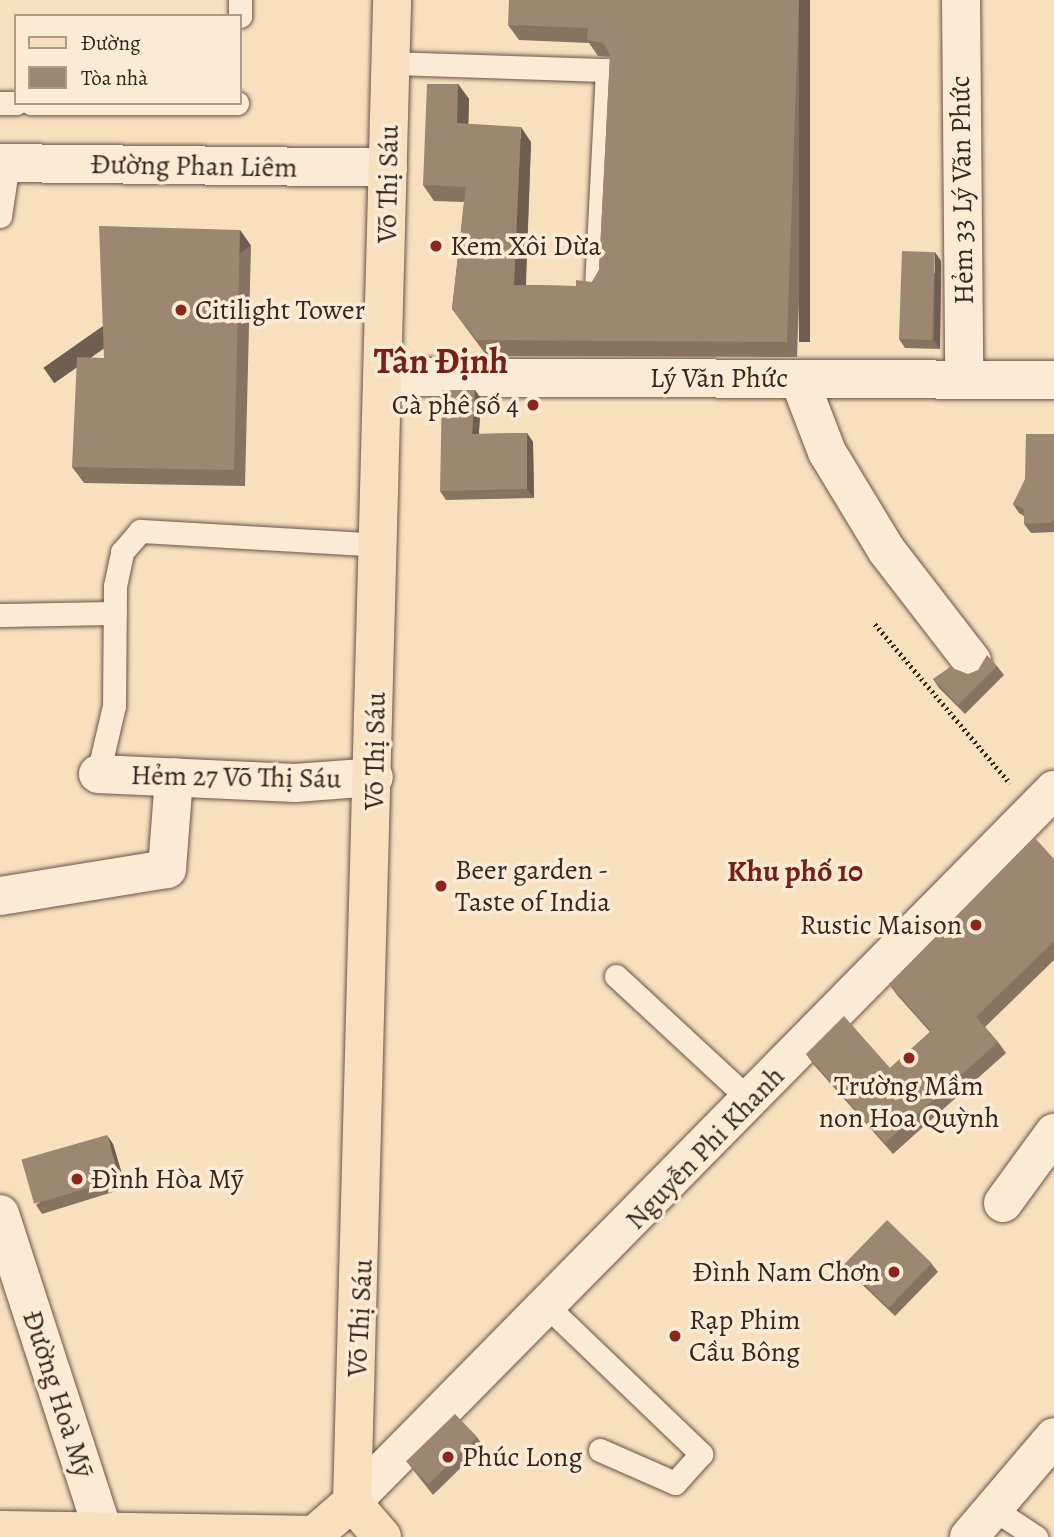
<!DOCTYPE html>
<html>
<head>
<meta charset="utf-8">
<style>
	body { margin:0 }
	#map { position:relative; width:1054px; height:1537px; overflow:hidden; background:#f8e0bd; font-family:Alegreya,serif }
	div>[style] { position:absolute }
	.path>* { height:4.5px; margin-top:-2.25px; transform-origin:0; background:repeating-linear-gradient(90deg,#39261f 0 2px,transparent 0 5.5px) }
	.roads { filter:drop-shadow(0 0 2px #695446) drop-shadow(0 0 2px #695446) }
	.service>* { height:23px; margin:-11.5px; padding:0 11.5px; transform-origin:11.5px; border-radius:11.5px; background:#faebd4 }
	.minor>* { height:38px; margin:-19px; padding:0 19px; transform-origin:19px; border-radius:19px; background:#faebd4 }
	.tertiary>* { height:38px; margin:-19px; padding:0 19px; transform-origin:19px; border-radius:19px; background:#faebd4 }
	.primary>* { height:38px; margin:-19px; padding:0 19px; transform-origin:19px; border-radius:19px; background:#f8e0bd }
	.wall>* { inset:0; background:#867461 }
	.shaded-wall>* { inset:0; background:#6d5e4f; transform-origin:0 0 }
	.building>* { inset:0; background:#9c8771; transform-origin:0 0 }
	.dots>* { width:19px; height:19px; translate:-50% -50%; box-sizing:border-box; border:4px solid #faebd4; border-radius:50% }
	span { translate:-50% -50%; white-space:nowrap; text-align:center; line-height:1.15; -webkit-text-stroke:7px #faebd4; paint-order:stroke }
	.street-label { font-size:28px; color:#39261f }
	.poi-label { font-size:28px; color:#39261f }
	.left { translate:0 -50%; text-align:left }
	.right { translate:-100% -50%; text-align:right }
	.neighbourhood-label { font-size:30px; color:#7a1f14; font-weight:700 }
	.district-label { font-size:35px; color:#7a1f14; font-weight:700 }
	.legend { position:absolute; left:14px; top:14px; width:228px; height:91px; box-sizing:border-box; background:#faebd4; border:2px solid #ad9c8c; margin:0; padding:9px 12px; list-style:none; font-size:21px; color:#39261f }
	.legend li { display:flex; align-items:center; gap:14px; height:35px }
	.legend b { width:35px; border:2px solid #ad9c8c }
</style>
</head>
<body>
<div id="map">
	<div class="path">
		<div style="left:875px;top:624px;width:209px;rotate:49.7deg"></div>
	</div>
	<div class="roads">
		<div class="service">
			<div style="left:240px;top:16px;width:16px;rotate:-90deg"></div>
			<div style="left:391px;top:63px;width:216px;rotate:1.9deg"></div>
			<div style="left:607px;top:70px;width:215px;rotate:92.9deg"></div>
			<div style="left:0;top:103px;width:16px"></div>
			<div style="left:31px;top:103px;width:206px"></div>
			<div style="left:0;top:216px;width:54px;rotate:-81.4deg"></div>
			<div style="left:0;top:615px;width:115px;rotate:-1deg"></div>
			<div style="left:98px;top:774px;width:70px;rotate:-76.8deg"></div>
			<div style="left:114px;top:706px;width:120px;rotate:-89.5deg"></div>
			<div style="left:115px;top:586px;width:35px;rotate:-78deg"></div>
			<div style="left:122px;top:552px;width:28px;rotate:-49deg"></div>
			<div style="left:140px;top:531px;width:240px;rotate:3.3deg"></div>
			<div style="left:616px;top:976px;width:184px;rotate:42.8deg"></div>
			<div style="left:549px;top:1308px;width:211px;rotate:43.8deg"></div>
			<div style="left:701px;top:1454px;width:39px;rotate:132deg"></div>
			<div style="left:675px;top:1483px;width:82px;rotate:-156.3deg"></div>
			<div style="left:992px;top:1508px;width:53px;rotate:33.4deg"></div>
		</div>
		<div class="minor">
			<div style="left:961px;top:0;width:380px;rotate:89.5deg"></div>
			<div style="left:0;top:163px;width:388px;rotate:0.7deg"></div>
			<div style="left:383px;top:377px;width:671px;rotate:0.26deg"></div>
			<div style="left:799px;top:379px;width:78px;rotate:69deg"></div>
			<div style="left:827px;top:452px;width:116px;rotate:58.8deg"></div>
			<div style="left:887px;top:551px;width:139px;rotate:52.3deg"></div>
			<div style="left:98px;top:774px;width:197px;rotate:2.6deg"></div>
			<div style="left:295px;top:783px;width:79px;rotate:-4.3deg"></div>
			<div style="left:0;top:896px;width:169px;rotate:-9.2deg"></div>
			<div style="left:167px;top:869px;width:92px;rotate:-85.6deg"></div>
			<div style="left:1003px;top:1203px;width:87px;rotate:-53.9deg"></div>
			<div style="left:0;top:1214px;width:336px;rotate:72deg"></div>
			<div style="left:352px;top:1502px;width:1000px;rotate:-45.41deg"></div>
		</div>
		<div class="tertiary">
			<div style="left:969px;top:1537px;width:131px;rotate:-49.6deg"></div>
		</div>
		<div class="primary">
			<div style="left:352px;top:1502px;width:1503px;rotate:-88.47deg"></div>
			<div style="left:352px;top:1502px;width:46px;rotate:49.4deg"></div>
			<div style="left:0;top:1530px;width:314px;rotate:0.9deg"></div>
			<div style="left:314px;top:1535px;width:50px;rotate:-41deg"></div>
		</div>
	</div>
	<div class="wall">
		<div style="clip-path:polygon(810px 0,797px 357px,487px 356px,452px 309px,464px 202px,434px 201px,423px 185px,458px 84px,469px 99px,468px 124px,531px 142px,526px 285px,576px 286px,592px 282px,599px 270px,610px 57px,598px 56px,589px 43px,519px 40px,508px 25px)"></div>
		<div style="clip-path:polygon(240px 230px,251px 246px,245px 486px,84px 483px,72px 467px,104px 358px)"></div>
		<div style="clip-path:polygon(941px 261px,940px 349px,905px 348px,899px 339px)"></div>
		<div style="clip-path:polygon(475px 390px,481px 399px,479px 434px,527px 433px,533px 442px,534px 498px,446px 500px,440px 491px)"></div>
		<div style="clip-path:polygon(1054px 434px,1054px 532px,1031px 533px,1024px 524px,1024px 516px,1019px 513px,1013px 504px)"></div>
		<div style="clip-path:polygon(997px 666px,1004px 675px,965px 714px,939px 688px,933px 679px,968px 674px)"></div>
		<div style="clip-path:polygon(1054px 859px,1054px 960px,985px 1027px,998px 1042px,1006px 1053px,893px 1154px,814px 1065px,806px 1054px,890px 1068px,930px 1032px,897px 995px,889px 984px)"></div>
		<div style="clip-path:polygon(113px 1144px,126px 1188px,42px 1214px,36px 1205px)"></div>
		<div style="clip-path:polygon(931px 1263px,938px 1272px,895px 1316px,850px 1273px,844px 1264px)"></div>
		<div style="clip-path:polygon(477px 1437px,483px 1446px,433px 1495px,407px 1462px)"></div>
	</div>
	<div class="shaded-wall">
		<div style="left:799px;top:0;width:11px;height:342px"></div>
		<div style="clip-path:polygon(458px 84px,469px 99px,468px 139px,457px 123px)"></div>
		<div style="clip-path:polygon(521px 127px,531px 142px,525px 300px,514px 285px)"></div>
		<div style="left:240px;top:230px;width:19px;height:240px;rotate:55deg"></div>
		<div style="clip-path:polygon(935px 252px,941px 261px,940px 349px,934px 340px)"></div>
		<div style="clip-path:polygon(475px 390px,481px 399px,478px 443px,472px 434px)"></div>
		<div style="clip-path:polygon(527px 433px,533px 442px,534px 498px,527px 489px)"></div>
		<div style="clip-path:polygon(107px 1135px,113px 1144px,126px 1188px,120px 1179px)"></div>
	</div>
	<div class="building">
		<div style="clip-path:polygon(509px 0,799px 0,787px 342px,477px 340px,452px 309px,466px 187px,423px 185px,427px 84px,458px 84px,457px 123px,521px 127px,514px 285px,576px 286px,576px 280px,592px 282px,599px 270px,610px 55px,603px 43px,587px 40px,588px 28px,508px 25px)"></div>
		<div style="clip-path:polygon(99px 226px,240px 230px,234px 470px,72px 467px,77px 357px,104px 358px)"></div>
		<div style="left:902px;top:251px;width:33px;height:88px;rotate:2deg"></div>
		<div style="clip-path:polygon(442px 390px,475px 390px,472px 434px,527px 433px,527px 489px,440px 491px)"></div>
		<div style="clip-path:polygon(1026px 434px,1054px 434px,1054px 520px,1049px 523px,1024px 524px,1024px 509px,1013px 504px,1025px 479px)"></div>
		<div style="clip-path:polygon(987px 655px,997px 666px,958px 705px,933px 679px,950px 667px,968px 674px,978px 670px)"></div>
		<div style="clip-path:polygon(1035px 838px,1054px 859px,1054px 941px,976px 1017px,998px 1042px,885px 1143px,806px 1054px,844px 1016px,890px 1068px,931px 1031px,889px 984px)"></div>
		<div style="left:107px;top:1135px;width:46px;height:89px;rotate:74deg"></div>
		<div style="left:887px;top:1220px;width:62px;height:62px;rotate:44deg"></div>
		<div style="left:455px;top:1414px;width:32px;height:68px;rotate:46deg"></div>
	</div>
	<div class="dots">
		<div style="left:436px;top:246px;background:#8f2418"></div>
		<div style="left:181px;top:310px;background:#8f2418"></div>
		<div style="left:533px;top:405px;background:#8f2418"></div>
		<div style="left:441px;top:886px;background:#8f2418"></div>
		<div style="left:976px;top:925px;background:#8f2418"></div>
		<div style="left:909px;top:1058px;background:#8f2418"></div>
		<div style="left:77px;top:1179px;background:#8f2418"></div>
		<div style="left:894px;top:1272px;background:#8f2418"></div>
		<div style="left:675px;top:1336px;background:#8f2418"></div>
		<div style="left:448px;top:1457px;background:#8f2418"></div>
	</div>
	<div class="street-label">
		<span style="left:194px;top:166px;rotate:1deg">Đường Phan Liêm</span>
		<span style="left:388px;top:184px;rotate:-89deg">Võ Thị Sáu</span>
		<span style="left:962px;top:190px;rotate:-91deg">Hẻm 33 Lý Văn Phức</span>
		<span style="left:719px;top:378px">Lý Văn Phức</span>
		<span style="left:375px;top:751px;rotate:-89deg">Võ Thị Sáu</span>
		<span style="left:236px;top:777px;rotate:1deg">Hẻm 27 Võ Thị Sáu</span>
		<span style="left:705px;top:1148px;rotate:-46deg">Nguyễn Phi Khanh</span>
		<span style="left:360px;top:1318px;rotate:-87deg">Võ Thị Sáu</span>
		<span style="left:58px;top:1394px;rotate:72deg">Đường Hoà Mỹ</span>
	</div>
	<div class="poi-label">
		<span class="left" style="left:450px;top:246px">Kem Xôi Dừa</span>
		<span class="left" style="left:195px;top:310px">Citilight Tower</span>
		<span class="right" style="left:519px;top:405px">Cà phê số 4</span>
		<span class="left" style="left:455px;top:886px">Beer garden -<br>Taste of India</span>
		<span class="right" style="left:962px;top:925px">Rustic Maison</span>
		<span style="left:909px;top:1102px">Trường Mầm<br>non Hoa Quỳnh</span>
		<span class="left" style="left:91px;top:1179px">Đình Hòa Mỹ</span>
		<span class="right" style="left:880px;top:1272px">Đình Nam Chơn</span>
		<span class="left" style="left:689px;top:1336px">Rạp Phim<br>Cầu Bông</span>
		<span class="left" style="left:462px;top:1457px">Phúc Long</span>
	</div>
	<div class="neighbourhood-label">
		<span style="left:795px;top:871px">Khu phố 10</span>
	</div>
	<div class="district-label">
		<span style="left:441px;top:361px">Tân Định</span>
	</div>
	<ul class="legend">
	<li><b style="height:9px;background:#f8e0bd"></b>Đường</li>
	<li><b style="height:19px;background:#9c8771"></b>Tòa nhà</li>
	</ul>
</div>
</body>
</html>
